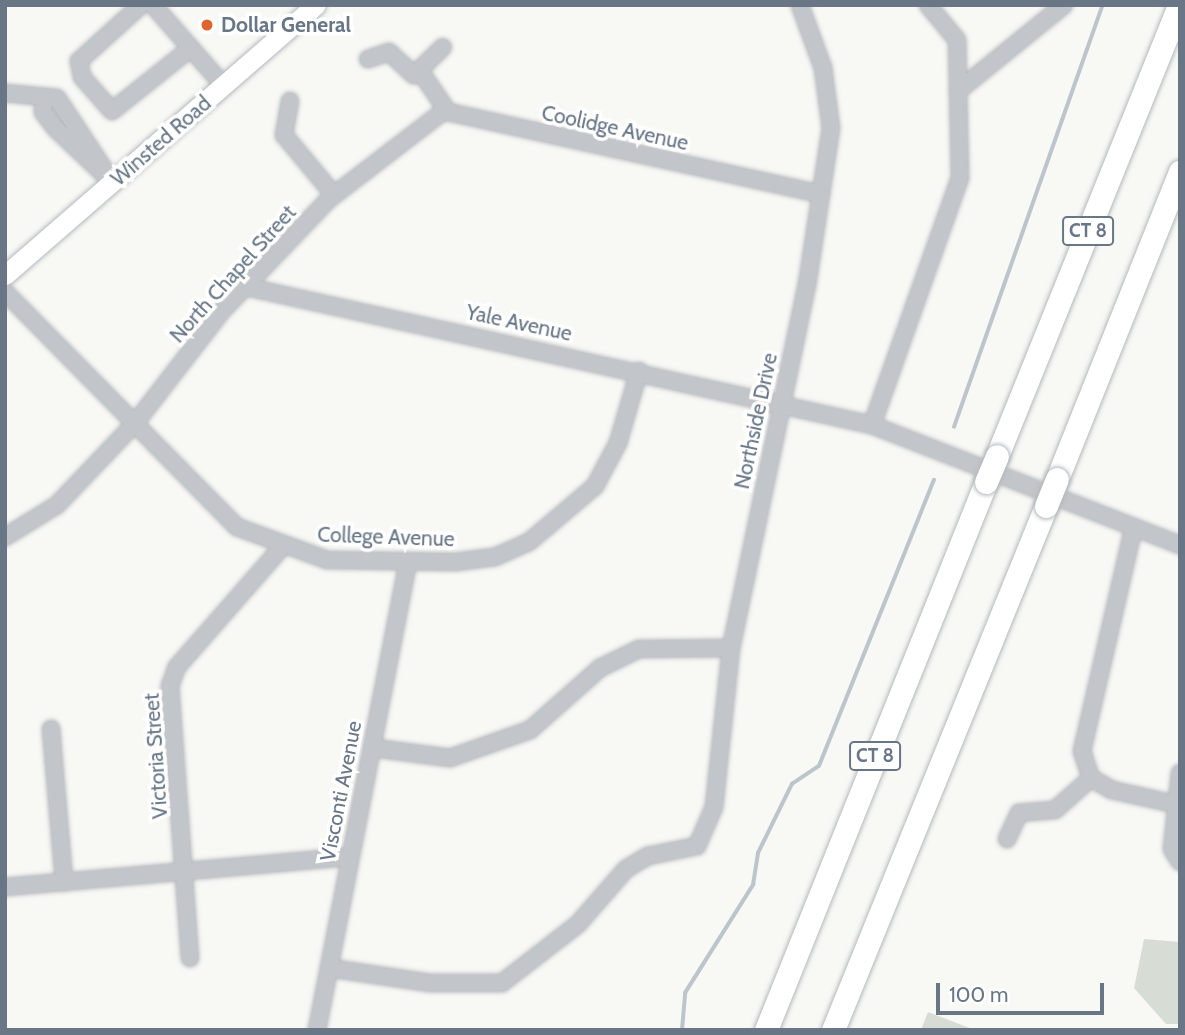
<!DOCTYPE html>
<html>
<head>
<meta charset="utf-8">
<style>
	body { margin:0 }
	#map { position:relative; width:1185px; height:1035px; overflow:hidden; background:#f8f8f5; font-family:Cabin,sans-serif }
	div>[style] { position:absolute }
	.green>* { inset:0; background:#d7ddd5 }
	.stream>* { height:3.5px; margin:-1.75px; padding:0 1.75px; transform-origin:1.75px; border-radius:1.75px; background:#bcc5cb }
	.roads { filter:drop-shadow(0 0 2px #b5b9bd) drop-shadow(0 0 2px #b5b9bd) }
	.minor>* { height:16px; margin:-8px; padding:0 8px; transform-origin:8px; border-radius:8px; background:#c2c5c9 }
	.major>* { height:19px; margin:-9.5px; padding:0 9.5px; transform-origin:9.5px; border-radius:9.5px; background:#fff }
	.highway>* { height:23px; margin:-11.5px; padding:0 11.5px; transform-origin:11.5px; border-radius:11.5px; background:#fff }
	.bridges { filter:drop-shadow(0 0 2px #b5b8bc) drop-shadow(0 0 2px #b5b8bc) }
	.highway-bridge>* { height:23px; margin:-11.5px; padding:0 11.5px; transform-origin:11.5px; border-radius:11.5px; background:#fff }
	.dots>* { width:19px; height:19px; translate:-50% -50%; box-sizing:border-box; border:4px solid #fff; border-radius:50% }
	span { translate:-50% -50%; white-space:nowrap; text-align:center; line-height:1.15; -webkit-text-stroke:7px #fff; paint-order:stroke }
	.shield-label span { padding:2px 5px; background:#fff; border:2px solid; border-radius:5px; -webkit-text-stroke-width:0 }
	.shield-label { font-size:19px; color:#687686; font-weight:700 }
	.poi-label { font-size:21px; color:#687686; font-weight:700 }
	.left { translate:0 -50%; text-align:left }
	.street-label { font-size:21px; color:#687686 }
	.frame { position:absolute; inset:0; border:7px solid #687686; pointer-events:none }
	.scale { position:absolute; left:936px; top:983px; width:168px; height:32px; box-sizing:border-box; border:4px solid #687686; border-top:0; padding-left:9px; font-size:21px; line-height:24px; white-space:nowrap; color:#687686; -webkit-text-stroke:5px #fff; paint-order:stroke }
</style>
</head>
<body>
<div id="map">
	<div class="green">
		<div style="clip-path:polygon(1144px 939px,1180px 942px,1180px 1024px,1166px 1024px,1134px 988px)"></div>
		<div style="clip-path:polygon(928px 1012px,975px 1030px,921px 1030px)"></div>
	</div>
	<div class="stream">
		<div style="left:954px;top:427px;width:448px;rotate:-70.6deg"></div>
		<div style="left:682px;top:1030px;width:37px;rotate:-85deg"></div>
		<div style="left:685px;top:993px;width:128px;rotate:-57.8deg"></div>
		<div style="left:753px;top:885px;width:32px;rotate:-81deg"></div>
		<div style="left:758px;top:853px;width:77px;rotate:-63.8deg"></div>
		<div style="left:792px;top:784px;width:32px;rotate:-34deg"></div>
		<div style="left:819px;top:766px;width:308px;rotate:-68.1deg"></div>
	</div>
	<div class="roads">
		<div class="minor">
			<div style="left:141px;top:5px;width:84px;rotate:137.9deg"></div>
			<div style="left:79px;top:61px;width:16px;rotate:79deg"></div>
			<div style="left:82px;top:77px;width:45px;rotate:48.6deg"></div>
			<div style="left:112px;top:111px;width:101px;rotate:-38.6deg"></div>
			<div style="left:153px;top:5px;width:108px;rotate:48.8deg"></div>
			<div style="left:368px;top:59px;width:22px;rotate:-18deg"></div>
			<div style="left:389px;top:52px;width:34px;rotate:43deg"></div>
			<div style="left:414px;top:75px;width:40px;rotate:-44deg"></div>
			<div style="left:420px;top:71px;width:50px;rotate:55.7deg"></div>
			<div style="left:448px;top:112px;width:382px;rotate:12.4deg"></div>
			<div style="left:958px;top:91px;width:136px;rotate:-39.1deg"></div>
			<div style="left:5px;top:93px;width:52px;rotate:5.5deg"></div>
			<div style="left:57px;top:98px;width:102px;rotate:56.6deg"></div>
			<div style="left:44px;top:97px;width:15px;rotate:94deg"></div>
			<div style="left:43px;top:112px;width:20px;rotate:53deg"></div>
			<div style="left:55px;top:128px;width:80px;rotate:43.5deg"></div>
			<div style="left:290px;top:101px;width:35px;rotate:100deg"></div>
			<div style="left:284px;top:135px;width:78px;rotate:50.2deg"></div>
			<div style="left:247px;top:287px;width:640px;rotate:12.45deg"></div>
			<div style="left:872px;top:425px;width:331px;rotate:21.3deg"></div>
			<div style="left:5px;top:292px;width:330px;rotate:45.4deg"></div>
			<div style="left:237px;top:527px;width:96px;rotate:20.1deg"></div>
			<div style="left:327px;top:560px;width:128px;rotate:0.9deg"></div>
			<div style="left:455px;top:562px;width:40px;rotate:-7.1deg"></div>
			<div style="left:495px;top:557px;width:37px;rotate:-24deg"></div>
			<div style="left:529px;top:542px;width:87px;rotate:-40.3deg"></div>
			<div style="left:595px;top:486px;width:49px;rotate:-61.9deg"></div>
			<div style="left:618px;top:443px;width:75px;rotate:-73.7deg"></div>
			<div style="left:872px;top:425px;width:262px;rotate:-70.4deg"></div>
			<div style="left:960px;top:178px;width:138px;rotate:-91.2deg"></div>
			<div style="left:957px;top:40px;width:45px;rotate:-129.6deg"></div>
			<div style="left:1133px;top:530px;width:227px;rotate:103deg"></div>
			<div style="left:1082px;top:751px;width:28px;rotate:72deg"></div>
			<div style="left:1091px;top:778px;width:24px;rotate:30deg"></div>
			<div style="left:1112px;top:790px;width:64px;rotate:12.7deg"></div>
			<div style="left:5px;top:537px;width:61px;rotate:-31.6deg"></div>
			<div style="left:57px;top:505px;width:115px;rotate:-46.4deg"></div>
			<div style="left:136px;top:422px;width:139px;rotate:-52.3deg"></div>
			<div style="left:221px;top:312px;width:156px;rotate:-46.3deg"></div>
			<div style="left:329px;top:199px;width:146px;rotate:-37.5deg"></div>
			<div style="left:51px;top:729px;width:154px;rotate:85.1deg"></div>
			<div style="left:374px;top:748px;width:77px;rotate:7.5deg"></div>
			<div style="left:450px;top:758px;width:85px;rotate:-19.3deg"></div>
			<div style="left:530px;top:730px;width:94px;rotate:-41.5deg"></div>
			<div style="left:600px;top:668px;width:43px;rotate:-26deg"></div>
			<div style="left:639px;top:649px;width:92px;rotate:-0.6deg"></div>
			<div style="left:1180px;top:773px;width:76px;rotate:96deg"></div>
			<div style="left:1172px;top:849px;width:15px;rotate:58deg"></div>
			<div style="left:1007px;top:839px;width:29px;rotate:-65deg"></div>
			<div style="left:1019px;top:813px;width:36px;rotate:-5deg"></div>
			<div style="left:1055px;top:810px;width:48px;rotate:-41.6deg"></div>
			<div style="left:5px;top:887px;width:344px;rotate:-5deg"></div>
			<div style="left:190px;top:958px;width:273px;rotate:-94.2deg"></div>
			<div style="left:170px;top:686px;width:20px;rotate:-70deg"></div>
			<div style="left:177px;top:667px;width:158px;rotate:-48.8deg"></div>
			<div style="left:329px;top:968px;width:103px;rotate:8.4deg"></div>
			<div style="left:431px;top:983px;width:71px"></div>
			<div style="left:502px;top:983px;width:96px;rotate:-37.8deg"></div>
			<div style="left:578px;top:924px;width:73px;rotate:-48.9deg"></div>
			<div style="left:626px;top:869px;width:26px;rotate:-31deg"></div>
			<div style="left:648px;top:856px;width:50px;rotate:-11.5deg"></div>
			<div style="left:697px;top:846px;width:43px;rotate:-66.4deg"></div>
			<div style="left:714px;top:807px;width:160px;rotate:-83.9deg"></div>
			<div style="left:731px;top:648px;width:371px;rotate:-78.2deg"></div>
			<div style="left:807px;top:285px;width:159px;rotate:-81.3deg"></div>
			<div style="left:831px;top:128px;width:61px;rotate:-97.6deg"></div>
			<div style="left:823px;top:68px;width:67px;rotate:-110.1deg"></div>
			<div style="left:317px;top:1030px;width:477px;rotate:-79deg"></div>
		</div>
		<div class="major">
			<div style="left:5px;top:275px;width:412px;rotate:-41deg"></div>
		</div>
		<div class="highway">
			<div style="left:997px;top:456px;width:486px;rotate:-68deg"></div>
			<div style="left:1057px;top:479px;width:331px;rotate:-68.2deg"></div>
			<div style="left:766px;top:1030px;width:591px;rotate:-68.13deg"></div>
			<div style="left:833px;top:1030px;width:566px;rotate:-67.88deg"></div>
		</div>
	</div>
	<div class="bridges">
		<div class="highway-bridge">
			<div style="left:986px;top:482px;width:28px;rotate:-67deg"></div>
			<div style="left:1046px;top:506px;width:29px;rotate:-68deg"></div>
		</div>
	</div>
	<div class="dots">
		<div style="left:207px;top:25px;background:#e0632d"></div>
	</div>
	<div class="shield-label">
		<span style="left:1088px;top:231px">CT 8</span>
		<span style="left:875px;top:756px">CT 8</span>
	</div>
	<div class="poi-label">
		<span class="left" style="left:221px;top:25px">Dollar General</span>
	</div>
	<div class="street-label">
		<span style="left:615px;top:128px;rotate:12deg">Coolidge Avenue</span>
		<span style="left:161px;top:141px;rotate:-41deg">Winsted Road</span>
		<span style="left:233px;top:274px;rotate:-48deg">North Chapel Street</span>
		<span style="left:519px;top:323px;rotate:12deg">Yale Avenue</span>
		<span style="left:756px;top:421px;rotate:-78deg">Northside Drive</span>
		<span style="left:386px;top:537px;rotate:2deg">College Avenue</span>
		<span style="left:156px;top:756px;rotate:-94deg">Victoria Street</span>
		<span style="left:341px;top:791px;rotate:-79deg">Visconti Avenue</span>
	</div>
	<div class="frame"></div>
	<div class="scale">100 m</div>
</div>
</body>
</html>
